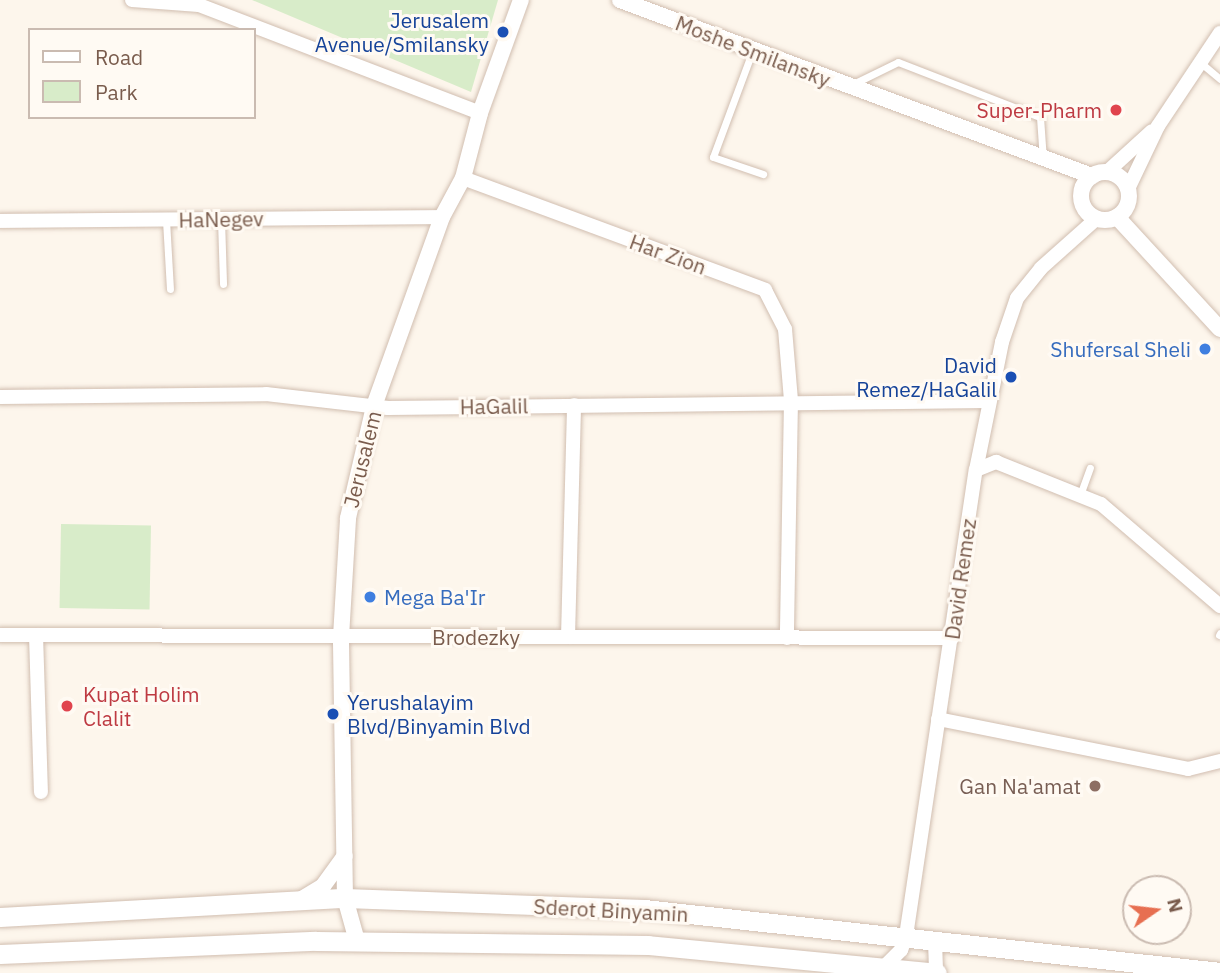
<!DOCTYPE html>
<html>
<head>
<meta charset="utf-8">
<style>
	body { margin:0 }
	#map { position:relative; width:1220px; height:973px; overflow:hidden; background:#fdf6ec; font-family:"IBM Plex Sans",sans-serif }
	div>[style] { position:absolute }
	.green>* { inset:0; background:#d8ecc9; transform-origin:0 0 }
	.roads { filter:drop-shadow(0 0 2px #d1beb0) drop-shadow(0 0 2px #d1beb0) }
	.service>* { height:7px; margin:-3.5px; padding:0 3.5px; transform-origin:3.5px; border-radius:3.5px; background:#fff }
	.minor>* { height:14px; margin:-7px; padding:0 7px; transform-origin:7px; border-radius:7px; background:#fff }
	.tertiary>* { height:16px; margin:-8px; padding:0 8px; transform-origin:8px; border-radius:8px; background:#fff }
	.tertiary>.ring { margin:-8px; padding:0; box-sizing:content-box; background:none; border:16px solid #fff; border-radius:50% }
	.secondary>* { height:19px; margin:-9.5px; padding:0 9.5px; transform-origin:9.5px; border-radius:9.5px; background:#fff }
	.dots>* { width:19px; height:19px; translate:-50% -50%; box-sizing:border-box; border:4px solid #fffaf3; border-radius:50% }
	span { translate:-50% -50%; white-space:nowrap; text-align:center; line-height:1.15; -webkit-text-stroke:6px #fffaf3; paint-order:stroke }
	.transit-label { font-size:21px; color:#164399 }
	.right { translate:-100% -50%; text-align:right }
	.left { translate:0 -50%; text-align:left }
	.street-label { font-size:21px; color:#7a5c4d }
	.health-label { font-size:21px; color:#be3a42 }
	.shop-label { font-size:21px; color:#366cbe }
	.education-label { font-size:21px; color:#785e54 }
	.legend { position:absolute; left:28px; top:28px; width:228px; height:91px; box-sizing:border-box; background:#fffaf3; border:2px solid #cabbb1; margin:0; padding:9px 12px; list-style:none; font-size:21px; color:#7a5c4d }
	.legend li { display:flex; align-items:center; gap:14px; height:35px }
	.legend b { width:35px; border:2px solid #cabbb1 }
	.north { position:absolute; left:1122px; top:875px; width:70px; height:70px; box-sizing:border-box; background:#fffaf3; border:2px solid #cabbb1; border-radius:50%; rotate:76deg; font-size:19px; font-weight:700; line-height:28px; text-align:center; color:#7a5c4d }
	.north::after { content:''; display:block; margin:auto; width:24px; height:32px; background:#e76f51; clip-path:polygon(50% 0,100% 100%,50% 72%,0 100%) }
</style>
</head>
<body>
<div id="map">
	<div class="green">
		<div style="clip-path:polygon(252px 0,498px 0,471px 92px)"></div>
		<div style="left:61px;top:524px;width:90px;height:84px;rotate:1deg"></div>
	</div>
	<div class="roads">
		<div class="service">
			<div style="left:752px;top:52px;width:112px;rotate:110.4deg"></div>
			<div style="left:713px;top:157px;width:53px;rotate:18.8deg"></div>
			<div style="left:1201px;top:63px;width:25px;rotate:40deg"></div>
			<div style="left:851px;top:85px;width:52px;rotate:-26.1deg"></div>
			<div style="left:898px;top:62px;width:152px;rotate:21.2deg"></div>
			<div style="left:1040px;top:117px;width:39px;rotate:86deg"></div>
			<div style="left:221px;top:219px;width:65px;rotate:88.2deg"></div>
			<div style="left:166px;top:220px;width:69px;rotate:86.7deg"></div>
			<div style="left:1080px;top:495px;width:29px;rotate:-70deg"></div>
			<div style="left:1219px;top:635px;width:2px;rotate:-63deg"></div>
		</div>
		<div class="minor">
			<div style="left:132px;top:0;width:67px;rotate:4.3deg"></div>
			<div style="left:199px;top:5px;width:301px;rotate:21deg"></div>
			<div style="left:1106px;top:173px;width:62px;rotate:-42.4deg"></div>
			<div style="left:463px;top:178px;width:322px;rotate:20.3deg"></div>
			<div style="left:765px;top:290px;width:44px;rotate:62.9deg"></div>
			<div style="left:785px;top:329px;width:71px;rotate:85.2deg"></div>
			<div style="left:791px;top:400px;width:238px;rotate:91deg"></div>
			<div style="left:1128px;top:189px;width:70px;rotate:-64.5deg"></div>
			<div style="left:1158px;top:126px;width:112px;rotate:-56.3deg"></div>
			<div style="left:0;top:221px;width:442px;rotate:-0.5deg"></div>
			<div style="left:0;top:397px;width:266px;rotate:-0.6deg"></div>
			<div style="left:266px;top:394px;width:123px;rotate:6.5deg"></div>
			<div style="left:388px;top:408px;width:600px;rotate:-0.67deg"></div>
			<div style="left:976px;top:470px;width:22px;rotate:-22deg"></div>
			<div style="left:996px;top:462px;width:113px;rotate:21.8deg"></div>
			<div style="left:1101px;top:504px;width:157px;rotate:40.6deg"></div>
			<div style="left:0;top:635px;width:952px;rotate:0.18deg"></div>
			<div style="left:36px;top:635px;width:157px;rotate:88.2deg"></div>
			<div style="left:568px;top:637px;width:232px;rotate:-88.5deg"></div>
			<div style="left:938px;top:719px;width:255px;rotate:11.3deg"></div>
			<div style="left:1188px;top:769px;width:33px;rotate:-14deg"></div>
			<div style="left:935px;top:941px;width:32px;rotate:88deg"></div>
			<div style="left:885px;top:966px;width:23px;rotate:-45deg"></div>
			<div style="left:901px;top:950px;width:15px;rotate:-70deg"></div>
			<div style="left:906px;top:936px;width:471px;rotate:-81.5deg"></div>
			<div style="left:976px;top:470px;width:131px;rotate:-78.5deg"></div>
			<div style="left:1002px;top:342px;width:46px;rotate:-71.2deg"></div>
			<div style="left:1017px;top:298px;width:38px;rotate:-51deg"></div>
			<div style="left:1041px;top:268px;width:74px;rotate:-41.7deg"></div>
		</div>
		<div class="tertiary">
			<div style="left:620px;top:0;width:504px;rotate:20.45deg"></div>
			<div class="ring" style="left:1081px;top:172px;width:32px;height:32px"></div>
			<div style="left:1117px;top:217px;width:152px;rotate:47.4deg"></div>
			<div style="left:300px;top:900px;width:27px;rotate:-31deg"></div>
			<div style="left:323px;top:886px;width:37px;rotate:-54deg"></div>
			<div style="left:357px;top:941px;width:45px;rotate:-105.6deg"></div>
			<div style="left:345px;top:898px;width:261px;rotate:-90.9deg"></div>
			<div style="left:341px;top:637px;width:119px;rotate:-86.6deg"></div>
			<div style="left:348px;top:518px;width:115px;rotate:-76.9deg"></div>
			<div style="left:374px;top:406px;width:201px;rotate:-70.2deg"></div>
			<div style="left:442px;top:217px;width:44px;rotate:-61.7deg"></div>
			<div style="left:463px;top:178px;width:67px;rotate:-75.3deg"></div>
			<div style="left:480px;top:113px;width:120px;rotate:-70.1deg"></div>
		</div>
		<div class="secondary">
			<div style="left:0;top:917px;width:346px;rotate:-3.2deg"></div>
			<div style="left:345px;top:898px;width:299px;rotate:2.1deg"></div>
			<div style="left:644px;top:909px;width:579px;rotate:6.24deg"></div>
			<div style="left:0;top:954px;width:316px;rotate:-2.4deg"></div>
			<div style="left:316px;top:941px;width:332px;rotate:0.7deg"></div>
			<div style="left:648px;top:945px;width:290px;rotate:5.5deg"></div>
		</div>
	</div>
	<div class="dots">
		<div style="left:503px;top:32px;background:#1a4fb4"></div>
		<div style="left:1116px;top:110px;background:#e0444e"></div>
		<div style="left:1205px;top:349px;background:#3f7fe0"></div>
		<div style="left:1011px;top:377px;background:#1a4fb4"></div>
		<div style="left:370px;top:597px;background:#3f7fe0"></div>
		<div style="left:67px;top:706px;background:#e0444e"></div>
		<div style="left:333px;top:714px;background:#1a4fb4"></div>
		<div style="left:1095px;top:786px;background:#8d6e63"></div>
	</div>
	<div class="transit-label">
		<span class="right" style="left:489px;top:32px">Jerusalem<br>Avenue/Smilansky</span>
		<span class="right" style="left:997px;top:377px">David<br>Remez/HaGalil</span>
		<span class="left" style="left:347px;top:714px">Yerushalayim<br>Blvd/Binyamin Blvd</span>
	</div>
	<div class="street-label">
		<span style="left:753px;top:51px;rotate:21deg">Moshe Smilansky</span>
		<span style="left:221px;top:219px;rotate:-1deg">HaNegev</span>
		<span style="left:668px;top:254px;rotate:20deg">Har Zion</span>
		<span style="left:494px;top:406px;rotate:-1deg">HaGalil</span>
		<span style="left:362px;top:459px;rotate:-76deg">Jerusalem</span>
		<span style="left:960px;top:579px;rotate:-82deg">David Remez</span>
		<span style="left:476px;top:637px">Brodezky</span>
		<span style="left:611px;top:910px;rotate:3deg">Sderot Binyamin</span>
	</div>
	<div class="health-label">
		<span class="right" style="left:1102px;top:110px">Super-Pharm</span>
		<span class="left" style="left:83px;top:706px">Kupat Holim<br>Clalit</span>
	</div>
	<div class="shop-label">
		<span class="right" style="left:1191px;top:349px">Shufersal Sheli</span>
		<span class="left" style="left:384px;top:597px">Mega Ba'Ir</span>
	</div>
	<div class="education-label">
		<span class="right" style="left:1081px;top:786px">Gan Na'amat</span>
	</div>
	<ul class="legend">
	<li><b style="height:9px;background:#fff"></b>Road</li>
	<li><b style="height:19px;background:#d8ecc9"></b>Park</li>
	</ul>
	<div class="north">N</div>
</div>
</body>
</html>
